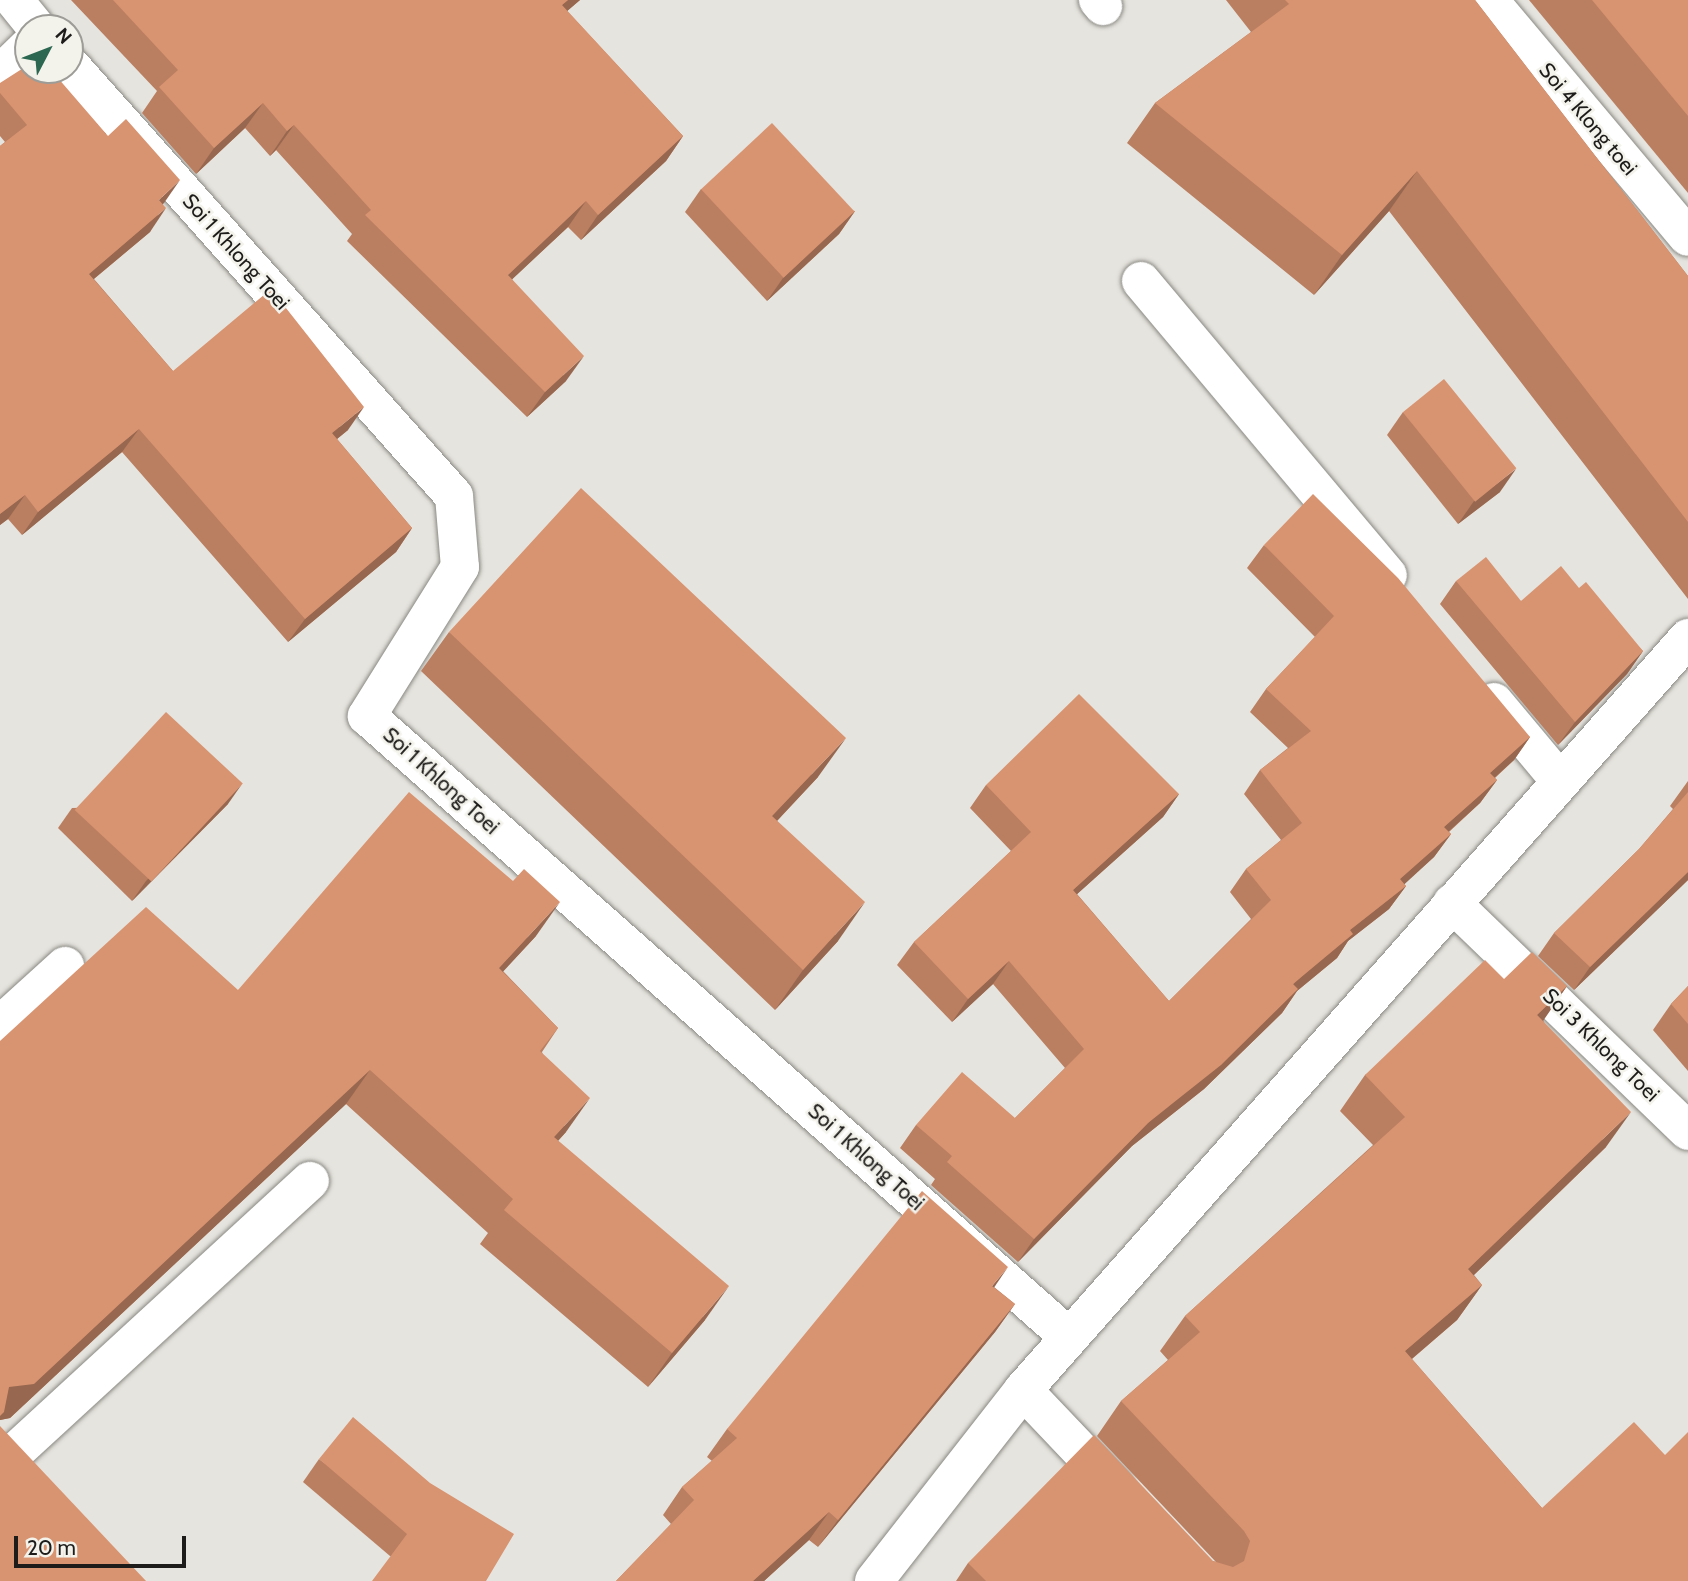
<!DOCTYPE html>
<html>
<head>
<meta charset="utf-8">
<style>
	body { margin:0 }
	#map { position:relative; width:1688px; height:1581px; overflow:hidden; background:#e6e4de; font-family:Cabin,sans-serif }
	div>[style] { position:absolute }
	.roads { filter:drop-shadow(0 0 2px #898882) drop-shadow(0 0 2px #898882) }
	.minor>* { height:38px; margin:-19px; padding:0 19px; transform-origin:19px; border-radius:19px; background:#fff }
	.wall>* { inset:0; background:#ba7e61 }
	.shaded-wall>* { inset:0; background:#97674f }
	.building>* { inset:0; background:#d89371; transform-origin:0 0 }
	span { translate:-50% -50%; white-space:nowrap; text-align:center; line-height:1.15; -webkit-text-stroke:5px #f3f2eb; paint-order:stroke }
	.street-label { font-size:21px; color:#1d1c1a }
	.north { position:absolute; left:14px; top:14px; width:70px; height:70px; box-sizing:border-box; background:#f3f2eb; border:2px solid #9d9c97; border-radius:50%; rotate:48deg; font-size:19px; font-weight:700; line-height:28px; text-align:center; color:#1d1c1a }
	.north::after { content:''; display:block; margin:auto; width:24px; height:32px; background:#2c6751; clip-path:polygon(50% 0,100% 100%,50% 72%,0 100%) }
	.scale { position:absolute; left:14px; top:1536px; width:172px; height:32px; box-sizing:border-box; border:4px solid #1d1c1a; border-top:0; padding-left:9px; font-size:21px; line-height:24px; white-space:nowrap; color:#1d1c1a; -webkit-text-stroke:5px #f3f2eb; paint-order:stroke }
</style>
</head>
<body>
<div id="map">
	<div class="roads">
		<div class="minor">
			<div style="left:14px;top:0;width:36px;rotate:51deg"></div>
			<div style="left:1098px;top:0;width:8px;rotate:50deg"></div>
			<div style="left:1489px;top:0;width:309px;rotate:50deg"></div>
			<div style="left:70px;top:65px;width:577px;rotate:48.3deg"></div>
			<div style="left:454px;top:496px;width:71px;rotate:85.2deg"></div>
			<div style="left:460px;top:567px;width:176px;rotate:122deg"></div>
			<div style="left:367px;top:716px;width:937px;rotate:41.5deg"></div>
			<div style="left:0;top:74px;width:39px;rotate:-44deg"></div>
			<div style="left:1141px;top:281px;width:384px;rotate:50deg"></div>
			<div style="left:1494px;top:702px;width:103px;rotate:50.1deg"></div>
			<div style="left:1452px;top:903px;width:328px;rotate:44deg"></div>
			<div style="left:0;top:1025px;width:88px;rotate:-42.2deg"></div>
			<div style="left:1023px;top:1390px;width:134px;rotate:46.5deg"></div>
			<div style="left:14px;top:1453px;width:402px;rotate:-42.6deg"></div>
			<div style="left:874px;top:1581px;width:242px;rotate:-52deg"></div>
			<div style="left:1023px;top:1390px;width:1004px;rotate:-48.51deg"></div>
		</div>
	</div>
	<div class="wall">
		<div style="clip-path:polygon(71px 0,580px 0,567px 11px,683px 136px,666px 161px,581px 240px,568px 227px,512px 279px,566px 381px,527px 417px,347px 241px,352px 234px,276px 150px,270px 156px,245px 128px,196px 174px,142px 113px,157px 91px)"></div>
		<div style="clip-path:polygon(1226px 0,1475px 0,1688px 276px,1688px 599px,1389px 211px,1314px 295px,1127px 143px,1155px 103px,1251px 32px)"></div>
		<div style="clip-path:polygon(1529px 0,1688px 0,1688px 193px)"></div>
		<div style="clip-path:polygon(0 83px,163px 204px,150px 232px,94px 279px,173px 371px,348px 430px,337px 439px,412px 528px,396px 552px,288px 642px,122px 452px,22px 535px,8px 519px,0 525px,0 146px,5px 142px,0 136px)"></div>
		<div style="clip-path:polygon(701px 189px,855px 211px,839px 234px,767px 301px,685px 212px)"></div>
		<div style="clip-path:polygon(1403px 412px,1500px 492px,1458px 524px,1387px 435px)"></div>
		<div style="clip-path:polygon(1264px 545px,1530px 737px,1514px 760px,1495px 778px,1497px 780px,1480px 803px,1449px 832px,1451px 834px,1434px 857px,1404px 884px,1406px 886px,1389px 909px,1348px 941px,1337px 958px,1297px 991px,1282px 1013px,1204px 1089px,1132px 1146px,1018px 1262px,931px 1185px,935px 1179px,900px 1148px,916px 1125px,1015px 1118px,1065px 1068px,993px 984px,952px 1022px,897px 965px,914px 942px,1011px 851px,970px 808px,986px 785px,1179px 794px,1163px 817px,1077px 894px,1169px 1001px,1251px 919px,1230px 892px,1246px 869px,1281px 840px,1244px 794px,1260px 770px,1288px 748px,1250px 712px,1266px 689px,1315px 637px,1247px 568px)"></div>
		<div style="clip-path:polygon(1456px 581px,1521px 601px,1579px 588px,1643px 651px,1627px 674px,1558px 745px,1440px 604px)"></div>
		<div style="clip-path:polygon(449px 632px,818px 777px,777px 821px,838px 941px,775px 1010px,421px 671px)"></div>
		<div style="clip-path:polygon(1688px 781px,1688px 880px,1574px 990px,1538px 956px,1554px 933px,1639px 849px,1673px 809px,1670px 806px)"></div>
		<div style="clip-path:polygon(228px 804px,132px 901px,58px 828px,72px 808px)"></div>
		<div style="clip-path:polygon(536px 936px,503px 971px,558px 1028px,542px 1052px,566px 1132px,558px 1141px,705px 1320px,648px 1387px,480px 1244px,488px 1233px,346px 1104px,10px 1418px,0 1420px,0 1041px,238px 990px)"></div>
		<div style="clip-path:polygon(1504px 979px,1567px 986px,1543px 1020px,1606px 1147px,1474px 1275px,1482px 1285px,1457px 1320px,1412px 1359px,1542px 1508px,1688px 1581px,956px 1581px,968px 1563px,1213px 1561px,1216px 1562px,1097px 1436px,1121px 1401px,1168px 1360px,1160px 1351px,1185px 1316px,1373px 1145px,1340px 1111px,1365px 1075px)"></div>
		<div style="clip-path:polygon(1688px 986px,1688px 1071px,1653px 1030px,1671px 1004px)"></div>
		<div style="clip-path:polygon(994px 1287px,1015px 1304px,995px 1332px,818px 1547px,809px 1540px,764px 1581px,616px 1581px,671px 1524px,663px 1515px,682px 1487px,712px 1461px,707px 1457px,727px 1429px)"></div>
		<div style="clip-path:polygon(319px 1459px,486px 1581px,390px 1556px,303px 1482px)"></div>
	</div>
	<div class="shaded-wall">
		<div style="clip-path:polygon(568px 0,580px 0,544px 31px,562px 5px)"></div>
		<div style="clip-path:polygon(263px 103px,245px 128px,196px 174px,214px 148px)"></div>
		<div style="clip-path:polygon(294px 125px,276px 150px,270px 156px,287px 131px)"></div>
		<div style="clip-path:polygon(683px 136px,666px 161px,581px 240px,598px 215px)"></div>
		<div style="clip-path:polygon(1417px 171px,1389px 211px,1314px 295px,1342px 255px)"></div>
		<div style="clip-path:polygon(180px 180px,164px 203px,143px 223px,159px 200px)"></div>
		<div style="clip-path:polygon(586px 201px,568px 227px,490px 300px,508px 275px)"></div>
		<div style="clip-path:polygon(166px 208px,150px 232px,72px 297px,89px 274px)"></div>
		<div style="clip-path:polygon(855px 211px,839px 234px,767px 301px,783px 278px)"></div>
		<div style="clip-path:polygon(584px 356px,566px 381px,527px 417px,545px 392px)"></div>
		<div style="clip-path:polygon(364px 407px,348px 430px,316px 456px,332px 433px)"></div>
		<div style="clip-path:polygon(139px 429px,122px 452px,22px 535px,38px 512px)"></div>
		<div style="clip-path:polygon(1516px 469px,1500px 492px,1458px 524px,1474px 501px)"></div>
		<div style="clip-path:polygon(25px 495px,8px 519px,0 525px,0 514px)"></div>
		<div style="clip-path:polygon(412px 528px,396px 552px,288px 642px,305px 619px)"></div>
		<div style="clip-path:polygon(1643px 651px,1627px 674px,1558px 745px,1575px 722px)"></div>
		<div style="clip-path:polygon(1530px 737px,1514px 760px,1474px 796px,1490px 773px)"></div>
		<div style="clip-path:polygon(846px 738px,818px 777px,744px 856px,772px 816px)"></div>
		<div style="clip-path:polygon(1497px 780px,1480px 803px,1428px 850px,1444px 827px)"></div>
		<div style="clip-path:polygon(242px 784px,228px 804px,132px 901px,146px 881px)"></div>
		<div style="clip-path:polygon(1179px 794px,1163px 817px,1056px 913px,1073px 890px)"></div>
		<div style="clip-path:polygon(1451px 834px,1434px 857px,1384px 903px,1400px 879px)"></div>
		<div style="clip-path:polygon(1688px 872px,1688px 880px,1574px 990px,1590px 967px)"></div>
		<div style="clip-path:polygon(1406px 886px,1389px 909px,1348px 941px,1337px 958px,1297px 991px,1282px 1013px,1204px 1089px,1132px 1146px,1018px 1262px,1034px 1239px,1148px 1123px,1350px 930px)"></div>
		<div style="clip-path:polygon(560px 902px,536px 936px,475px 1002px,499px 968px)"></div>
		<div style="clip-path:polygon(865px 902px,838px 941px,775px 1010px,803px 970px)"></div>
		<div style="clip-path:polygon(1009px 961px,993px 984px,952px 1022px,968px 999px)"></div>
		<div style="clip-path:polygon(1567px 986px,1543px 1021px,1537px 1015px)"></div>
		<div style="clip-path:polygon(370px 1070px,346px 1104px,10px 1418px,0 1420px,0 1400px,9px 1387px)"></div>
		<div style="clip-path:polygon(590px 1098px,566px 1132px,530px 1171px,554px 1137px)"></div>
		<div style="clip-path:polygon(1631px 1112px,1606px 1147px,1444px 1304px,1468px 1269px)"></div>
		<div style="clip-path:polygon(1008px 1267px,989px 1295px,992px 1286px)"></div>
		<div style="clip-path:polygon(1482px 1285px,1457px 1320px,1380px 1386px,1405px 1351px)"></div>
		<div style="clip-path:polygon(729px 1286px,705px 1320px,648px 1387px,672px 1353px)"></div>
		<div style="clip-path:polygon(1015px 1304px,995px 1332px,818px 1547px,838px 1520px)"></div>
		<div style="clip-path:polygon(829px 1512px,809px 1540px,764px 1581px,753px 1581px)"></div>
	</div>
	<div class="building">
		<div style="clip-path:polygon(113px 0,568px 0,562px 5px,683px 136px,598px 215px,586px 201px,508px 275px,584px 356px,545px 392px,365px 215px,371px 210px,294px 125px,287px 131px,263px 103px,214px 148px,159px 87px,178px 70px)"></div>
		<div style="clip-path:polygon(1285px 0,1475px 0,1688px 276px,1688px 522px,1417px 171px,1342px 255px,1155px 103px,1289px 4px)"></div>
		<div style="clip-path:polygon(1592px 0,1688px 0,1688px 116px)"></div>
		<div style="clip-path:polygon(28px 65px,28px 70px,51px 70px,108px 136px,126px 119px,180px 180px,159px 200px,166px 208px,89px 274px,173px 371px,271px 289px,364px 407px,332px 433px,412px 528px,305px 619px,139px 429px,38px 512px,25px 495px,0 514px,0 146px,27px 125px,0 93px,0 83px)"></div>
		<div style="left:772px;top:123px;width:121px;height:97px;rotate:47deg"></div>
		<div style="left:1444px;top:379px;width:115px;height:53px;rotate:51deg"></div>
		<div style="clip-path:polygon(581px 488px,846px 738px,772px 816px,865px 902px,803px 970px,449px 632px)"></div>
		<div style="clip-path:polygon(1313px 494px,1398px 578px,1530px 737px,1490px 773px,1497px 780px,1444px 827px,1451px 834px,1400px 879px,1406px 886px,1350px 930px,1353px 934px,1293px 984px,1298px 989px,1221px 1065px,1148px 1123px,1034px 1239px,947px 1162px,952px 1156px,916px 1125px,962px 1072px,1015px 1118px,1084px 1049px,1009px 961px,968px 999px,914px 942px,1031px 832px,986px 785px,1079px 694px,1179px 794px,1073px 890px,1169px 1001px,1271px 900px,1246px 869px,1302px 823px,1260px 770px,1311px 731px,1266px 689px,1334px 616px,1264px 545px)"></div>
		<div style="clip-path:polygon(1486px 557px,1521px 601px,1561px 566px,1579px 588px,1586px 582px,1643px 651px,1575px 722px,1456px 581px)"></div>
		<div style="left:166px;top:712px;width:105px;height:134px;rotate:43deg"></div>
		<div style="clip-path:polygon(409px 792px,513px 881px,524px 869px,560px 902px,499px 968px,558px 1028px,540px 1051px,590px 1098px,554px 1137px,729px 1286px,672px 1353px,504px 1210px,513px 1199px,370px 1070px,34px 1384px,9px 1387px,4px 1412px,0 1416px,0 1041px,146px 907px,238px 990px)"></div>
		<div style="clip-path:polygon(1688px 792px,1688px 872px,1590px 967px,1554px 933px,1639px 849px)"></div>
		<div style="clip-path:polygon(1532px 952px,1567px 986px,1537px 1015px,1631px 1112px,1468px 1269px,1482px 1285px,1405px 1351px,1542px 1508px,1634px 1422px,1665px 1455px,1688px 1432px,1688px 1581px,986px 1581px,968px 1563px,1094px 1435px,1213px 1561px,1233px 1567px,1244px 1561px,1250px 1541px,1244px 1531px,1121px 1401px,1200px 1332px,1185px 1316px,1405px 1117px,1365px 1075px,1485px 960px,1504px 979px)"></div>
		<div style="clip-path:polygon(1688px 986px,1688px 1024px,1671px 1004px)"></div>
		<div style="clip-path:polygon(922px 1191px,1008px 1267px,992px 1286px,1015px 1304px,838px 1520px,829px 1512px,753px 1581px,616px 1581px,694px 1500px,682px 1487px,737px 1438px,727px 1429px)"></div>
		<div style="clip-path:polygon(353px 1417px,430px 1483px,514px 1534px,486px 1581px,372px 1581px,407px 1534px,319px 1459px)"></div>
		<div style="clip-path:polygon(0 1426px,146px 1581px,0 1581px)"></div>
	</div>
	<div class="street-label">
		<span style="left:1588px;top:119px;rotate:50deg">Soi 4 Klong toei</span>
		<span style="left:236px;top:252px;rotate:48deg">Soi 1 Khlong Toei</span>
		<span style="left:441px;top:781px;rotate:42deg">Soi 1 Khlong Toei</span>
		<span style="left:1601px;top:1045px;rotate:44deg">Soi 3 Khlong Toei</span>
		<span style="left:866px;top:1157px;rotate:42deg">Soi 1 Khlong Toei</span>
	</div>
	<div class="north">N</div>
	<div class="scale">20 m</div>
</div>
</body>
</html>
